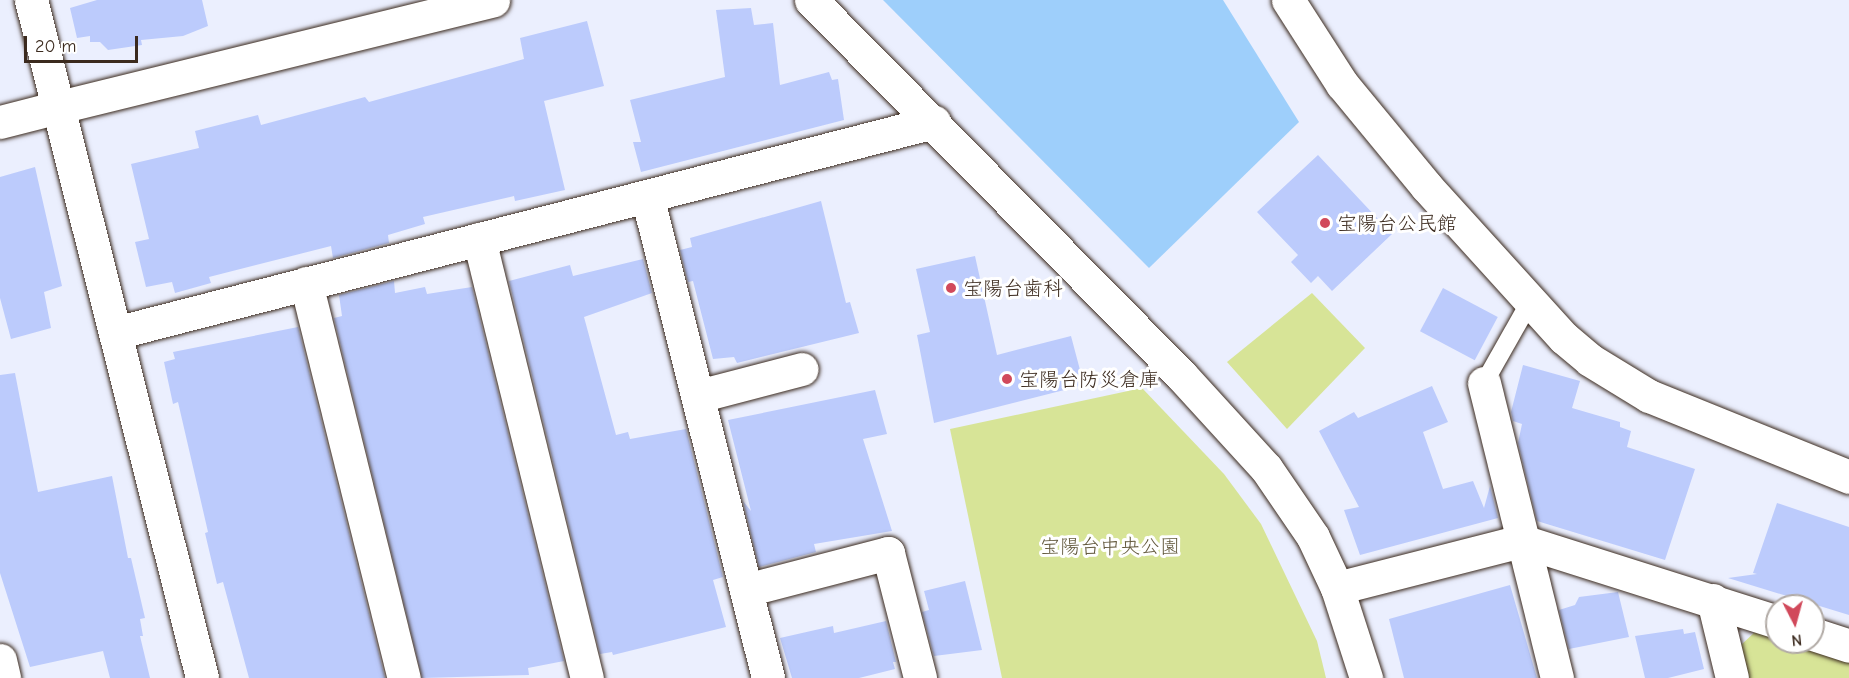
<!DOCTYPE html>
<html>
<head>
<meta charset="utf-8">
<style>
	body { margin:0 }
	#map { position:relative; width:1849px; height:678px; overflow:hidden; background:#ebeffe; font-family:"Comic Neue","Klee One",sans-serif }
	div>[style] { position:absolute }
	.green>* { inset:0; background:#d7e497 }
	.water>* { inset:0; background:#9ecffb }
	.building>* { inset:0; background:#bccbfc; transform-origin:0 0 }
	.roads { filter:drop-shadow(0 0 2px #3b2a1e) drop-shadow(0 0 2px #3b2a1e) }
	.lane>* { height:18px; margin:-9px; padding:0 9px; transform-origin:9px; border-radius:9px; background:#fff }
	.street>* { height:33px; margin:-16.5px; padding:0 16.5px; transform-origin:16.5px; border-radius:16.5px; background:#fff }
	.secondary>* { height:33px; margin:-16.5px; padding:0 16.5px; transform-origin:16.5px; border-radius:16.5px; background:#fff }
	.dots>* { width:16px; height:16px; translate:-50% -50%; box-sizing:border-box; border:3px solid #fff; border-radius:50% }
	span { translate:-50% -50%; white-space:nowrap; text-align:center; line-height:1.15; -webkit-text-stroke:6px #fff; paint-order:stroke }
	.poi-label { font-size:20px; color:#3b2a1e }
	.left { translate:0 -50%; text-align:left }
	.park-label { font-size:20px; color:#62583c }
	.north { position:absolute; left:1765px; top:594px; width:60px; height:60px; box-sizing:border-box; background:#fff; border:2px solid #b1aaa5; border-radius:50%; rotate:174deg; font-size:16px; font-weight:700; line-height:24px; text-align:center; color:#3b2a1e }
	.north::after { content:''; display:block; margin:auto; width:21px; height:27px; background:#d1495b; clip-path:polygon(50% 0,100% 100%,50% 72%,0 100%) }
	.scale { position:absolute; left:24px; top:36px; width:114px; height:27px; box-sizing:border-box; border:3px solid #3b2a1e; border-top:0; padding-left:8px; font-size:18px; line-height:21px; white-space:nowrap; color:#3b2a1e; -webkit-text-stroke:4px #fff; paint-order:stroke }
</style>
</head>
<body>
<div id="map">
	<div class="green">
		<div style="clip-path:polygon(1312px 293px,1365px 348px,1287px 429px,1227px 362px)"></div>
		<div style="clip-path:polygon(1142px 388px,1224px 474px,1261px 524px,1317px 641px,1326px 678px,1002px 678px,950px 429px)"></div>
		<div style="clip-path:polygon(1756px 631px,1777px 638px,1777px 642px,1790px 642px,1849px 660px,1849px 678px,1749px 678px,1741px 645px)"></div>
	</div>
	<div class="water">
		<div style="clip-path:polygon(883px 0,1223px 0,1299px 122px,1149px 268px)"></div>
	</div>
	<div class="building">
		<div style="clip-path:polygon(97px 0,202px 0,208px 26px,183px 36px,141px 40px,142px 45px,108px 50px,100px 42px,90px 42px,90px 36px,77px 38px,70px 8px)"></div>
		<div style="clip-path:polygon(751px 8px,754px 25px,773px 23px,780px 85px,829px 72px,832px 80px,838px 79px,844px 120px,641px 172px,633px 142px,641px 142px,630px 100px,725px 77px,716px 10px)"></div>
		<div style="clip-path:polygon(587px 21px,604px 86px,544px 101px,565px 190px,515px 201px,514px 196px,423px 217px,425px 224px,388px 235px,389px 243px,333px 258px,331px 246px,209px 277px,211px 283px,175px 293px,172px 282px,146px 287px,135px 242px,149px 239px,131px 164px,199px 148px,195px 131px,258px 115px,261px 125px,365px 97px,369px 102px,524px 59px,520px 38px)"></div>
		<div style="clip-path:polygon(1318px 155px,1392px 234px,1332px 291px,1318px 276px,1311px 283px,1291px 262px,1298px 255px,1257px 212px)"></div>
		<div style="clip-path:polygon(35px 167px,62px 286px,44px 292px,51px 328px,11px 339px,0 298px,0 177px)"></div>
		<div style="clip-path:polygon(821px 201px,846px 303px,850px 302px,859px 333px,737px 363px,734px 357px,713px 359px,693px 281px,688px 282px,680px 250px,692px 247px,690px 238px)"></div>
		<div style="clip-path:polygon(975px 256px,997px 355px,1071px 336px,1084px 385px,934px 423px,917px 335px,930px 332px,916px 269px)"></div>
		<div style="clip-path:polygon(643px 259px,652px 293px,584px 317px,616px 435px,628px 432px,630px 439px,686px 429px,723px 577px,713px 580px,726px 627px,613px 655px,612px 652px,600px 654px,509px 281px,570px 265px,573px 276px)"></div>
		<div style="clip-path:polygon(394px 281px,395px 293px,425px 287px,427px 294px,472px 287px,564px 661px,528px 668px,529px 675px,422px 678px,334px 318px,342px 316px,339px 295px)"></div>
		<div style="left:1443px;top:288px;width:62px;height:49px;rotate:28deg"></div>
		<div style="clip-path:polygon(298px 327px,385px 678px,249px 678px,223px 582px,217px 584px,205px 533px,208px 532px,178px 402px,173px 404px,164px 362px,175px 359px,173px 352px)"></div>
		<div style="clip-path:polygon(1523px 365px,1580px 381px,1572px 408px,1620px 422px,1620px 427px,1631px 431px,1627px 447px,1695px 469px,1665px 560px,1537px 521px,1518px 443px,1522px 424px,1513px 421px,1511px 412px)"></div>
		<div style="clip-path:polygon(15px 373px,38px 492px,112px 476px,128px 558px,131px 558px,145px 618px,140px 619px,143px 636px,140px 636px,150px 678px,110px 678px,103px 651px,30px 667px,0 573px,0 375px)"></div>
		<div style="clip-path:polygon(1432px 386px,1448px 422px,1423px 432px,1443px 489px,1473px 481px,1484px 508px,1490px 486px,1498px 518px,1360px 555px,1344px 510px,1359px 507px,1319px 431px,1354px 412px,1358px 418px)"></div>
		<div style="clip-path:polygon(875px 390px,887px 434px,863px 439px,892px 531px,814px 544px,816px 552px,759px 567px,743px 501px,751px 511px,728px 420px)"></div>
		<div style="clip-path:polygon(1777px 503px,1849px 527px,1849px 615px,1728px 578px,1757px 574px,1753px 573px)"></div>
		<div style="clip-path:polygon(965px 581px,982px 650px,934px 656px,922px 612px,929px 610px,924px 591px)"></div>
		<div style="clip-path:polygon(1510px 585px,1537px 678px,1404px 678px,1389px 619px)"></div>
		<div style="clip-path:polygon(1618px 592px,1629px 637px,1569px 649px,1559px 610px,1575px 605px,1579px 597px)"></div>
		<div style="clip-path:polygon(886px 621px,896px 662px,893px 662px,895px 669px,859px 678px,792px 678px,780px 638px,833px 626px,834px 633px)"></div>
		<div style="clip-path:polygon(1683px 629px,1684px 634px,1695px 632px,1704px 669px,1668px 678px,1645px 678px,1635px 636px)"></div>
	</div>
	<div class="roads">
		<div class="lane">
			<div style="left:1484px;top:383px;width:95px;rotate:-60.5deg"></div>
		</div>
		<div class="street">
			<div style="left:1288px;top:0;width:100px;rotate:57.3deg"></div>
			<div style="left:1342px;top:84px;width:132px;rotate:50.5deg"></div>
			<div style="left:1426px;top:186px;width:205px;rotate:47.8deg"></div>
			<div style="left:1564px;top:338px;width:34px;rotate:40deg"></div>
			<div style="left:1590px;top:360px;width:69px;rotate:31.4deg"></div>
			<div style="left:1649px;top:396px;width:216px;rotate:22deg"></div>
			<div style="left:0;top:122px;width:61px;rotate:-14.3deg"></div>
			<div style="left:647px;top:196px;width:497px;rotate:75.9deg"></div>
			<div style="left:479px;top:239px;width:452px;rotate:76.2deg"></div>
			<div style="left:306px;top:283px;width:407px;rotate:76.1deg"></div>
			<div style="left:115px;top:333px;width:846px;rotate:-14.45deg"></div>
			<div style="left:1484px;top:383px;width:304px;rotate:76.1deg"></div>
			<div style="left:698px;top:396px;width:107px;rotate:-14.6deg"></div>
			<div style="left:1337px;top:588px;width:191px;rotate:-14.3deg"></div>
			<div style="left:1522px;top:541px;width:268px;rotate:17.6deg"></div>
			<div style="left:746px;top:590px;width:147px;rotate:-14.6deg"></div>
			<div style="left:888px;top:553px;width:129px;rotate:75.6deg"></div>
			<div style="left:1713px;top:600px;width:80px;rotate:76.3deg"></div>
			<div style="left:1813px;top:634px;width:38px;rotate:18deg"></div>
			<div style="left:0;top:660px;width:18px;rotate:77deg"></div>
		</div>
		<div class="secondary">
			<div style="left:31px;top:0;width:699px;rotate:75.84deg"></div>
			<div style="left:811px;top:0;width:527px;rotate:45.38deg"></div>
			<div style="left:1181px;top:375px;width:126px;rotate:47.6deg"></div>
			<div style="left:1266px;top:468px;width:83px;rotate:55.7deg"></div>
			<div style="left:1313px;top:537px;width:56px;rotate:64.8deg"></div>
			<div style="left:1337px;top:588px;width:95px;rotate:72.1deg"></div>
			<div style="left:59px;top:107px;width:447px;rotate:-13.8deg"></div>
		</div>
	</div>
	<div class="dots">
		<div style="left:1325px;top:223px;background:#d1495b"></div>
		<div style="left:951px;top:288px;background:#d1495b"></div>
		<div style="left:1007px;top:379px;background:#d1495b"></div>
	</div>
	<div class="poi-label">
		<span class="left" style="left:1337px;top:223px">宝陽台公民館</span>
		<span class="left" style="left:963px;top:288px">宝陽台歯科</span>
		<span class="left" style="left:1019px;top:379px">宝陽台防災倉庫</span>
	</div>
	<div class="park-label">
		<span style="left:1110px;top:546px">宝陽台中央公園</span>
	</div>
	<div class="north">N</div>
	<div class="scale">20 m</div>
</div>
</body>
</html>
